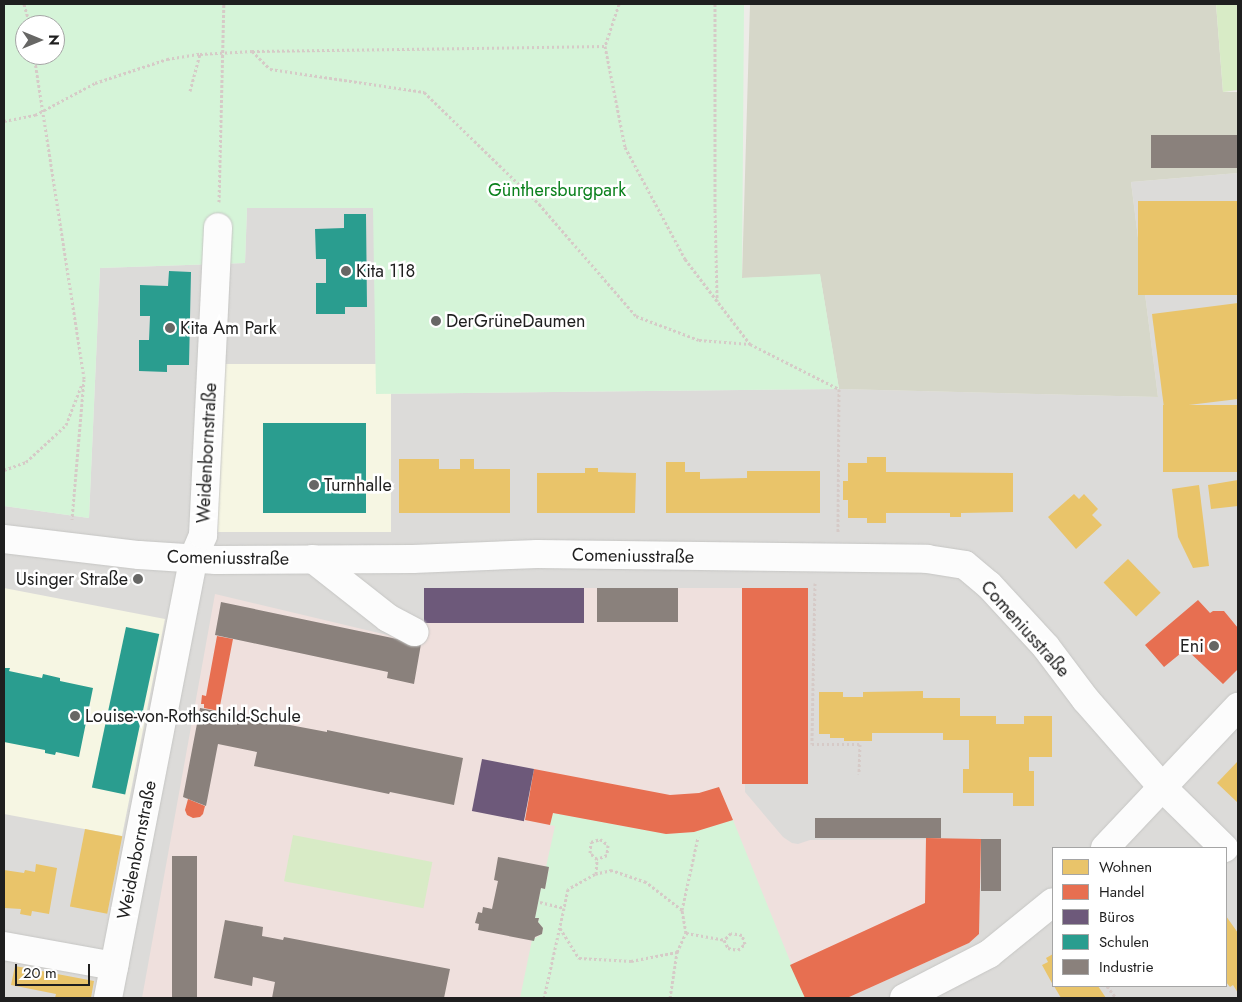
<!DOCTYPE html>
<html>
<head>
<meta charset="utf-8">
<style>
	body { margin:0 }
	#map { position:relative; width:1242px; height:1002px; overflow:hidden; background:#edece8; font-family:Jost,sans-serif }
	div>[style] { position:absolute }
	.residential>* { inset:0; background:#dcdbd9 }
	.commercial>* { inset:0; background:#efe0dd }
	.education>* { inset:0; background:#f6f6e3; transform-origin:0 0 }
	.construction>* { inset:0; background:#d6d7c9 }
	.grass>* { inset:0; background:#d8ebc6; transform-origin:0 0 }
	.park>* { inset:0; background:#d5f4d8 }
	.homes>* { inset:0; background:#e9c46a; transform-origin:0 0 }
	.shops>* { inset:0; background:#e76f51; transform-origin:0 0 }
	.offices>* { inset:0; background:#6d597a; transform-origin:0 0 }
	.schools>* { inset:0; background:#2a9d8f; transform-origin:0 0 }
	.industry>* { inset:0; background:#8a817c; transform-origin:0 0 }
	.path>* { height:3px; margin-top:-1.5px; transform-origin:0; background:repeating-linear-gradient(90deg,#d6cac7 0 2.5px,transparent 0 5px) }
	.roads { filter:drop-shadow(0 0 1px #c6c6c4) drop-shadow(0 0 1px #c6c6c4) }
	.minor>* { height:28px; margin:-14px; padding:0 14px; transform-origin:14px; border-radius:14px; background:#fcfcfc }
	.dots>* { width:14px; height:14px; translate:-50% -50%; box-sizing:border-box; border:2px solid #fff; border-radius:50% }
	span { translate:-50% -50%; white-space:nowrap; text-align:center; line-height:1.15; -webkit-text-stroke:5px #fff; paint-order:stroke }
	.park-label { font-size:18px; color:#0a801c }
	.poi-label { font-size:18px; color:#1f1f1f }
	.left { translate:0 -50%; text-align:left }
	.right { translate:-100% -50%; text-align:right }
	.street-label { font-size:18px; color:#1f1f1f }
	.frame { position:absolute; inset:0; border:5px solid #1f1f1f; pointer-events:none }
	.legend { position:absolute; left:1052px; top:847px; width:175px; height:140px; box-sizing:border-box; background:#fff; border:1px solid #a5a5a5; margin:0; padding:6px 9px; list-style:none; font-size:15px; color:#1f1f1f }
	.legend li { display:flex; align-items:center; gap:10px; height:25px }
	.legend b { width:25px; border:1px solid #a5a5a5 }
	.north { position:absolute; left:15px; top:15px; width:50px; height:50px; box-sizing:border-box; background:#fff; border:1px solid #a5a5a5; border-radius:50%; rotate:90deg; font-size:14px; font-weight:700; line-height:20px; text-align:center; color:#1f1f1f }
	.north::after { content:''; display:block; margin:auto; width:18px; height:22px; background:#676765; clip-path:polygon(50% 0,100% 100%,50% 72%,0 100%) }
	.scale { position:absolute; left:15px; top:964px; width:75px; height:22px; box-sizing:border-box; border:2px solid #1f1f1f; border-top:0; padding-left:6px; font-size:15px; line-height:18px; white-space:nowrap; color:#1f1f1f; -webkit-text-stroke:4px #fff; paint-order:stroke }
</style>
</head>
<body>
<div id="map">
	<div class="residential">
		<div style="clip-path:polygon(evenodd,1238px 173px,1238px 998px,4px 998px,4px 506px,89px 518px,100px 268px,245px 263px,247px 208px,374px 208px,376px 394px,839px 389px,1158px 397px,1131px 182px,1238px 173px,1053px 848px,1226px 848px,1226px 986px,1053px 986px,1053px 848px)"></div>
	</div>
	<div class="commercial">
		<div style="clip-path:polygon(424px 588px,742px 588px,742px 784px,745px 784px,745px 792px,783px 837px,792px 843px,798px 844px,810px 840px,981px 839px,979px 934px,969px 943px,847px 998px,142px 998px,215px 594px,421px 643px,424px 623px)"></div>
	</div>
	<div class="education">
		<div style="left:218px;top:364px;width:173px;height:168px"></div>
		<div style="clip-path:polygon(4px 588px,165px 619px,122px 836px,4px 814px)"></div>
	</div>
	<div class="construction">
		<div style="clip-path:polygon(750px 4px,1216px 4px,1223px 92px,1238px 92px,1238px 173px,1131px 182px,1158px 397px,839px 389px,820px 275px,742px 278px)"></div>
	</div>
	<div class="grass">
		<div style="clip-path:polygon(1216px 4px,1238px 4px,1238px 90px,1223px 92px)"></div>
		<div style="left:293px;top:835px;width:142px;height:47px;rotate:11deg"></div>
	</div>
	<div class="park">
		<div style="clip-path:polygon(evenodd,4px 4px,744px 4px,742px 278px,820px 274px,839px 389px,376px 394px,373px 208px,247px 208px,245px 263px,100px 268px,89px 518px,4px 506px,4px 4px,25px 25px,55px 25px,55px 55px,25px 55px,25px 25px)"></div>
		<div style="clip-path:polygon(553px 813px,666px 834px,694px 832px,733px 820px,805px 998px,520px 998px,532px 940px,542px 934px,543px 928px,538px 922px,539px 919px,535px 918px,541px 888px,545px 889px,549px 868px,546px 867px,555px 826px,550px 825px)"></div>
	</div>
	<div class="homes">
		<div style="left:1238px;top:201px;width:94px;height:100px;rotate:90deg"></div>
		<div style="clip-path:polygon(1238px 303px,1238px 399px,1164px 408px,1152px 314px)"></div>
		<div style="left:1238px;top:405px;width:67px;height:75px;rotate:90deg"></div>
		<div style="clip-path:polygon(867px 457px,886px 457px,886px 472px,1013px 473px,1013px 512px,961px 513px,961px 517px,950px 517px,950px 513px,886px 513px,886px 523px,867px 523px,867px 518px,848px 518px,848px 500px,843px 500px,843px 481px,848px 481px,848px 463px,867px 463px)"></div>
		<div style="clip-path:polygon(399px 459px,439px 459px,439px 469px,460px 469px,460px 459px,474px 459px,474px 469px,510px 469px,510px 513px,399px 513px)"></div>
		<div style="clip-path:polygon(666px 462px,685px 462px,685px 472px,700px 472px,700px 479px,747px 478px,747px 471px,820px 471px,820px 513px,666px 513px)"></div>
		<div style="clip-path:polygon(585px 468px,598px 468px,598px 472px,636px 473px,635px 513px,537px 513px,537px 473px,585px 473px)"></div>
		<div style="clip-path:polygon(1238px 480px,1238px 506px,1211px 509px,1208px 485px)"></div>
		<div style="clip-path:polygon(1199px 485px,1209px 566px,1193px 568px,1178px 537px,1172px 489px)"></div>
		<div style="clip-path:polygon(1074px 494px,1079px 499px,1084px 494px,1098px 509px,1092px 515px,1102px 525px,1076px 549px,1048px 517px)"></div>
		<div style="left:1128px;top:559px;width:47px;height:34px;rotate:46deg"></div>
		<div style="clip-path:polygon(923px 691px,923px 698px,960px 698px,960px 716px,996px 716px,996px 724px,1024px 724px,1024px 716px,1052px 716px,1052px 757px,1029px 757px,1029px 771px,1034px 771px,1034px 806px,1013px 806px,1013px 793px,963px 793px,963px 769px,969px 769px,969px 740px,943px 740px,943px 733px,872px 733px,872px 741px,844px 741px,844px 738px,830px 738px,830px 734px,819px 734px,819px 692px,843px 692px,843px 697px,863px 697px,863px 692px)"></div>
		<div style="clip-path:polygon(1238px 761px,1238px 803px,1217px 783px)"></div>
		<div style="left:85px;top:829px;width:38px;height:79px;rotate:11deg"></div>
		<div style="clip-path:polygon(36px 864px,57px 868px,49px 914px,32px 911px,31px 916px,20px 914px,21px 909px,5px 908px,4px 870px,24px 873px,25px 870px,35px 872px)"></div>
		<div style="clip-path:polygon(1226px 916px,1238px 933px,1238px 993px,1233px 985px,1230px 987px,1226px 982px)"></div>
		<div style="clip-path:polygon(1053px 954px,1053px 985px,1042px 965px,1048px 962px,1046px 958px)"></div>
		<div style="clip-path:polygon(15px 966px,94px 981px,91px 998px,55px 998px,56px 994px,11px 985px)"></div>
		<div style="clip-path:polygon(1054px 986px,1098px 986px,1106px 998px,1061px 998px)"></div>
	</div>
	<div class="shops">
		<div style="left:742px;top:588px;width:66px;height:196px"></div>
		<div style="clip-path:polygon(1198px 600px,1210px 613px,1213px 611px,1224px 611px,1238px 628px,1238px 669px,1223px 684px,1186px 649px,1164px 667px,1145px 645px)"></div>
		<div style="clip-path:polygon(217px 636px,233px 639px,219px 711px,204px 708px,204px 704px,201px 704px,202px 695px,206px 696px)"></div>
		<div style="clip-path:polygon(534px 769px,670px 795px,699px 793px,719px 787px,733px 820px,694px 832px,666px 834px,553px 813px,550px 825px,525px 820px)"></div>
		<div style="clip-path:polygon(188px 799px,205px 806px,203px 814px,200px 817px,193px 818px,187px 815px,185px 810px)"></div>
		<div style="clip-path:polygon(926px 838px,981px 839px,979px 934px,969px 943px,847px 998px,805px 998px,790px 965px,925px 903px)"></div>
	</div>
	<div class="offices">
		<div style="left:424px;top:588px;width:160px;height:35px"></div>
		<div style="left:482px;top:759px;width:53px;height:53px;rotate:11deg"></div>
	</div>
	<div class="schools">
		<div style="clip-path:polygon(344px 214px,366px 214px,367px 307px,345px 307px,345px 314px,316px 314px,316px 283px,326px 283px,326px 259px,316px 259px,315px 229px,344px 228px)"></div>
		<div style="clip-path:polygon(169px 271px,191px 272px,189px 365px,167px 365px,167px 372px,139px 371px,139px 340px,149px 340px,150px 316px,140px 316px,140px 285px,168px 286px)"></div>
		<div style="left:366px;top:423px;width:90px;height:103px;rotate:90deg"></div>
		<div style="left:126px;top:627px;width:34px;height:164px;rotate:12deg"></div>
		<div style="clip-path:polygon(4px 668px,10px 668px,9px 671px,42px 678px,43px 674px,60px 678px,60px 681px,93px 688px,79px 757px,56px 752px,55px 755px,45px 753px,45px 750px,4px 742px)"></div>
	</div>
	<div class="industry">
		<div style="left:1238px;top:135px;width:33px;height:87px;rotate:90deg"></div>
		<div style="left:597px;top:588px;width:81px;height:34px"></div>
		<div style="clip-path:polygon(221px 602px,421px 644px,414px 684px,387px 678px,388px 672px,215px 635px)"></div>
		<div style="clip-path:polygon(200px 708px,327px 732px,327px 730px,463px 758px,454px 805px,390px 792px,389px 794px,254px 766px,257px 752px,218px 744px,206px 806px,183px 797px)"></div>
		<div style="left:941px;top:818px;width:20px;height:126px;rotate:90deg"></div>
		<div style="left:981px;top:839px;width:20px;height:52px"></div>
		<div style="left:172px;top:856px;width:25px;height:145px"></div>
		<div style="clip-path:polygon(498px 857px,549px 867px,545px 889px,541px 888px,535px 918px,539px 918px,538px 922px,543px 928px,542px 934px,535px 937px,534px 941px,478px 930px,479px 924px,475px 923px,478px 912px,482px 913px,483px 907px,492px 909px,498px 881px,494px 880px)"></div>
		<div style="clip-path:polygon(225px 920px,263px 927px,262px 936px,283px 940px,284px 937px,450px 969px,444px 998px,272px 998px,275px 982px,253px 977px,252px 986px,214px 978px)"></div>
	</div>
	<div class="path">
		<div style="left:24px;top:4px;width:22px;rotate:74deg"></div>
		<div style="left:619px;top:4px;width:44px;rotate:108.4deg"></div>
		<div style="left:605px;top:46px;width:103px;rotate:78.8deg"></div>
		<div style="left:625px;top:147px;width:127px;rotate:61.8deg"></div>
		<div style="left:685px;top:259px;width:107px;rotate:52.6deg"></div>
		<div style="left:715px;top:4px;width:206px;rotate:90deg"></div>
		<div style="left:715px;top:210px;width:91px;rotate:88.7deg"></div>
		<div style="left:252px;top:51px;width:25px;rotate:45deg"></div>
		<div style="left:270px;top:69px;width:156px;rotate:8.5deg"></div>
		<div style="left:424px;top:92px;width:161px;rotate:44.2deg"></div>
		<div style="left:539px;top:204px;width:148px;rotate:49.1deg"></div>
		<div style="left:636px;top:316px;width:67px;rotate:20.9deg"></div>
		<div style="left:699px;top:340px;width:51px;rotate:4.5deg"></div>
		<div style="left:750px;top:344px;width:100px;rotate:26.8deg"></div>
		<div style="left:839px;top:389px;width:143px;rotate:90.4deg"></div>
		<div style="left:34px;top:55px;width:328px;rotate:81.2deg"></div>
		<div style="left:84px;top:379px;width:141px;rotate:94.9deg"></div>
		<div style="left:190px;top:91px;width:38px;rotate:-75deg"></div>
		<div style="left:4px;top:121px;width:32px;rotate:-11deg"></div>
		<div style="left:35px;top:115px;width:68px;rotate:-28.1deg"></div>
		<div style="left:95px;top:83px;width:76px;rotate:-18.4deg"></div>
		<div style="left:167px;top:59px;width:33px;rotate:-9deg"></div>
		<div style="left:200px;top:54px;width:52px;rotate:-3.3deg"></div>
		<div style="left:252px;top:51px;width:353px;rotate:-0.8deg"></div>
		<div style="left:219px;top:202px;width:198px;rotate:-88.6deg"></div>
		<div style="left:4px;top:470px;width:23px;rotate:-20deg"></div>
		<div style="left:26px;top:462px;width:54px;rotate:-42.8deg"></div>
		<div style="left:66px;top:425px;width:44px;rotate:-68.7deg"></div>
		<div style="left:815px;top:583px;width:161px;rotate:91.1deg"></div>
		<div style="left:812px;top:744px;width:48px"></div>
		<div style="left:860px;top:744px;width:30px;rotate:92deg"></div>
		<div style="left:596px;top:874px;width:15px;rotate:-86deg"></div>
		<div style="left:597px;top:859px;width:9px;rotate:-139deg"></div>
		<div style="left:590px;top:853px;width:11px;rotate:-85deg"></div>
		<div style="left:591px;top:842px;width:9px;rotate:-18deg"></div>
		<div style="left:600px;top:839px;width:10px;rotate:37deg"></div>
		<div style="left:608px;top:845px;width:10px;rotate:96deg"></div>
		<div style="left:607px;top:855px;width:11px;rotate:158deg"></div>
		<div style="left:540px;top:902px;width:25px;rotate:14deg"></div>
		<div style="left:564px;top:908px;width:92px;rotate:102.5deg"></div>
		<div style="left:682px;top:910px;width:75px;rotate:-77.6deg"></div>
		<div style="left:560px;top:928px;width:36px;rotate:58deg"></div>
		<div style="left:579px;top:958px;width:52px;rotate:3.3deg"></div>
		<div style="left:631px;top:961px;width:47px;rotate:-11.1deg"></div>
		<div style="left:677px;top:952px;width:21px;rotate:-65deg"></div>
		<div style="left:686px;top:933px;width:23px;rotate:-100deg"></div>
		<div style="left:682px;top:910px;width:46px;rotate:-142.1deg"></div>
		<div style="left:646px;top:882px;width:36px;rotate:-161deg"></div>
		<div style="left:612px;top:870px;width:17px;rotate:167deg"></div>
		<div style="left:595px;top:874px;width:31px;rotate:151deg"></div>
		<div style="left:568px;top:889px;width:19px;rotate:102deg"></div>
		<div style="left:686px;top:933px;width:39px;rotate:10deg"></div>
		<div style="left:724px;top:940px;width:9px;rotate:63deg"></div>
		<div style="left:728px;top:948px;width:10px;rotate:11deg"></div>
		<div style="left:738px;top:950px;width:9px;rotate:-41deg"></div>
		<div style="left:745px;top:944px;width:9px;rotate:-108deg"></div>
		<div style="left:742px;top:935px;width:11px;rotate:-170deg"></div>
		<div style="left:731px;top:933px;width:10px;rotate:135deg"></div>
		<div style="left:1107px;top:986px;width:15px;rotate:53deg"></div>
		<div style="left:670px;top:998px;width:47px;rotate:-81.3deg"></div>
	</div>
	<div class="roads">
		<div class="minor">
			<div style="left:4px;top:539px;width:136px;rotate:6.8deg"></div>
			<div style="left:139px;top:555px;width:77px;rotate:3.7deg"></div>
			<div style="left:216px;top:560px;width:197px;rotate:-0.3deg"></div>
			<div style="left:413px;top:559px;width:124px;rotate:-2.3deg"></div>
			<div style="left:537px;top:554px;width:390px;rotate:0.7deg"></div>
			<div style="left:927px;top:559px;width:38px;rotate:9deg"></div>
			<div style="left:965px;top:565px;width:31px;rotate:40deg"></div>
			<div style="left:989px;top:585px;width:84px;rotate:47.4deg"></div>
			<div style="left:1046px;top:647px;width:66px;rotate:53deg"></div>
			<div style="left:1086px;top:700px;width:117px;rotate:48.8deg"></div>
			<div style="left:1163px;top:788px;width:86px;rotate:44.5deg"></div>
			<div style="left:313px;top:559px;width:95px;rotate:38.2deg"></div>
			<div style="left:388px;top:618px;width:30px;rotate:28deg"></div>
			<div style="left:1105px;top:848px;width:194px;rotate:-46.7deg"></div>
			<div style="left:4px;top:946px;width:112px;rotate:10.3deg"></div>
			<div style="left:108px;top:998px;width:447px;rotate:-79deg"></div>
			<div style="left:193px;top:559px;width:26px;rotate:-67deg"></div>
			<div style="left:203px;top:535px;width:308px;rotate:-87.2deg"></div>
			<div style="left:904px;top:998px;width:96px;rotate:-27.4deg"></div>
			<div style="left:989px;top:954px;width:82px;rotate:-39.1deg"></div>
		</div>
	</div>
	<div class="dots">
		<div style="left:346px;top:271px;background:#676765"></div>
		<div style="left:436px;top:321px;background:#676765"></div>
		<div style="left:170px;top:328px;background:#676765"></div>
		<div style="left:314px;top:485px;background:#676765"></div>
		<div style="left:138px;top:579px;background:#676765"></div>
		<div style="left:1214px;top:646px;background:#676765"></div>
		<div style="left:75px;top:716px;background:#676765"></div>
	</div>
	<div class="park-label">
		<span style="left:557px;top:190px">Günthersburgpark</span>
	</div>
	<div class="poi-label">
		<span class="left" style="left:356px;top:271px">Kita 118</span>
		<span class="left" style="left:446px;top:321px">DerGrüneDaumen</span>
		<span class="left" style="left:180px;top:328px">Kita Am Park</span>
		<span class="left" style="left:324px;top:485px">Turnhalle</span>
		<span class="right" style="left:128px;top:579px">Usinger Straße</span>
		<span class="right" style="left:1204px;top:646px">Eni</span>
		<span class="left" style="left:85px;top:716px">Louise-von-Rothschild-Schule</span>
	</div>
	<div class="street-label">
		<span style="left:207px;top:453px;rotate:-87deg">Weidenbornstraße</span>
		<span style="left:633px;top:556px;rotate:1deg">Comeniusstraße</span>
		<span style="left:228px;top:558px;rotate:1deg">Comeniusstraße</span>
		<span style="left:1025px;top:629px;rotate:48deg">Comeniusstraße</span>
		<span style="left:137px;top:850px;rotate:-79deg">Weidenbornstraße</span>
	</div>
	<div class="frame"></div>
	<ul class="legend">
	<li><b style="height:14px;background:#e9c46a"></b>Wohnen</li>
	<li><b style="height:14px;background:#e76f51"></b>Handel</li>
	<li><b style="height:14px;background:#6d597a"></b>Büros</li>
	<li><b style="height:14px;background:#2a9d8f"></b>Schulen</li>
	<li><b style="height:14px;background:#8a817c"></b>Industrie</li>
	</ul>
	<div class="north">N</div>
	<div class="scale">20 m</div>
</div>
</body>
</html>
